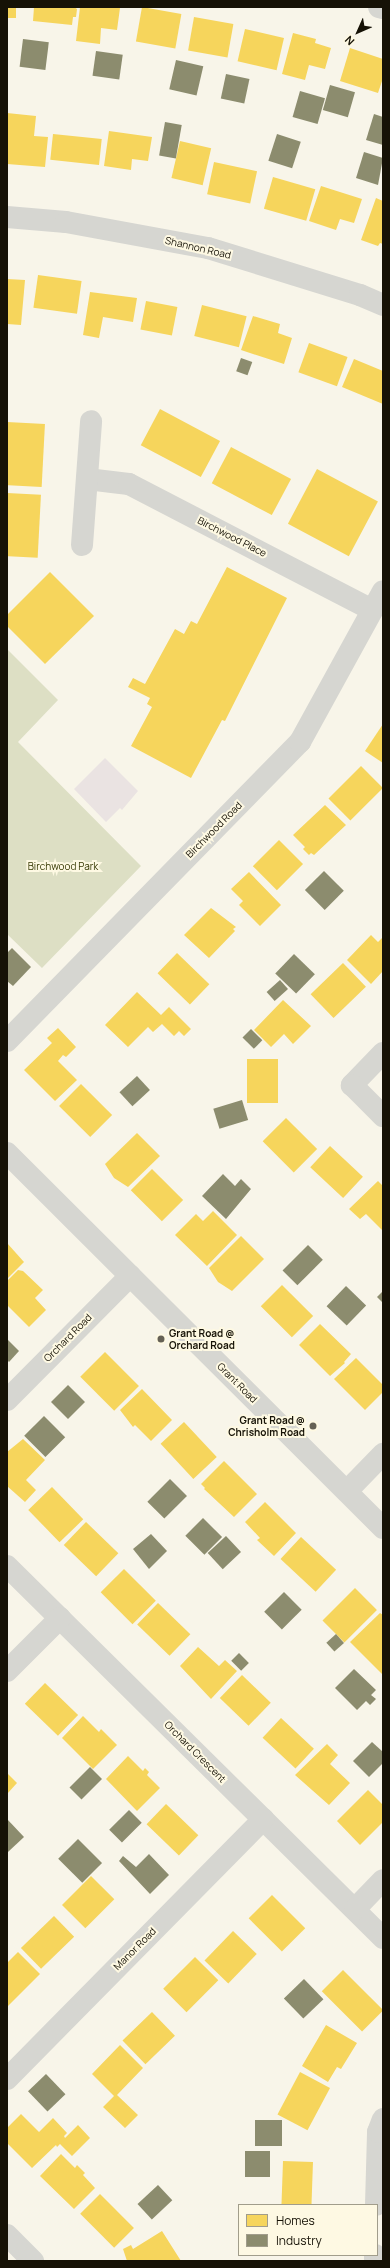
<!DOCTYPE html>
<html>
<head>
<meta charset="utf-8">
<style>
	body { margin:0 }
	#map { position:relative; width:390px; height:2268px; overflow:hidden; background:#f8f5e9; font-family:Manrope,sans-serif }
	div>[style] { position:absolute }
	.green>* { inset:0; background:#dddfc4 }
	.homes>* { inset:0; background:#f6d55c; transform-origin:0 0 }
	.industry>* { inset:0; background:#8c8c6e; transform-origin:0 0 }
	.building>* { inset:0; background:#eae3e2 }
	.minor>* { height:22px; margin:-11px; padding:0 11px; transform-origin:11px; border-radius:11px; background:#d6d6d1 }
	.tertiary>* { height:22px; margin:-11px; padding:0 11px; transform-origin:11px; border-radius:11px; background:#d6d6d1 }
	.dots>* { width:11px; height:11px; translate:-50% -50%; box-sizing:border-box; border:2px solid #fef9e3; border-radius:50% }
	span { translate:-50% -50%; white-space:nowrap; text-align:center; line-height:1.15; -webkit-text-stroke:4px #fef9e3; paint-order:stroke }
	.street-label { font-size:10px; color:#161206 }
	.park-label { font-size:10px; color:#343701 }
	.poi-label { font-size:10px; color:#161206; font-weight:700 }
	.left { translate:0 -50%; text-align:left }
	.right { translate:-100% -50%; text-align:right }
	.frame { position:absolute; inset:0; border:8px solid #161206; pointer-events:none }
	.legend { position:absolute; left:238px; top:2204px; width:140px; height:52px; box-sizing:border-box; background:#fef9e3; border:1px solid #a19d8b; margin:0; padding:5px 7px; list-style:none; font-size:12px; color:#161206 }
	.legend li { display:flex; align-items:center; gap:8px; height:20px }
	.legend b { width:20px; border:1px solid #a19d8b }
	.north { position:absolute; left:338px; top:12px; width:40px; height:40px; -webkit-text-stroke:3px #fef9e3; paint-order:stroke; rotate:225deg; font-size:11px; font-weight:700; line-height:16px; text-align:center; color:#161206 }
	.north::after { content:''; display:block; margin:auto; width:14px; height:18px; background:#161206; clip-path:polygon(50% 0,100% 100%,50% 72%,0 100%) }
</style>
</head>
<body>
<div id="map">
	<div class="green">
		<div style="clip-path:polygon(7px 649px,58px 700px,18px 742px,141px 866px,42px 968px,7px 934px)"></div>
	</div>
	<div class="homes">
		<div style="left:7px;top:7px;width:9px;height:11px"></div>
		<div style="clip-path:polygon(34px 7px,74px 7px,77px 9px,76px 17px,73px 17px,72px 25px,33px 21px)"></div>
		<div style="clip-path:polygon(80px 7px,120px 8px,117px 30px,101px 28px,100px 44px,76px 41px)"></div>
		<div style="left:142px;top:7px;width:40px;height:35px;rotate:10deg"></div>
		<div style="left:194px;top:17px;width:40px;height:34px;rotate:10deg"></div>
		<div style="left:245px;top:29px;width:40px;height:33px;rotate:13deg"></div>
		<div style="clip-path:polygon(293px 33px,316px 39px,315px 43px,331px 48px,325px 69px,309px 65px,305px 80px,282px 74px)"></div>
		<div style="clip-path:polygon(350px 48px,383px 59px,383px 78px,378px 93px,340px 81px)"></div>
		<div style="clip-path:polygon(7px 113px,36px 116px,34px 136px,48px 137px,45px 167px,7px 164px)"></div>
		<div style="clip-path:polygon(109px 131px,152px 137px,148px 161px,132px 159px,131px 170px,104px 166px)"></div>
		<div style="left:53px;top:134px;width:49px;height:26px;rotate:6deg"></div>
		<div style="left:180px;top:141px;width:32px;height:38px;rotate:13deg"></div>
		<div style="left:214px;top:162px;width:44px;height:33px;rotate:12deg"></div>
		<div style="left:273px;top:177px;width:44px;height:33px;rotate:16deg"></div>
		<div style="clip-path:polygon(321px 186px,362px 199px,354px 223px,340px 219px,336px 230px,309px 221px)"></div>
		<div style="clip-path:polygon(376px 198px,383px 201px,383px 244px,380px 243px,378px 246px,361px 240px)"></div>
		<div style="left:38px;top:275px;width:44px;height:33px;rotate:8deg"></div>
		<div style="clip-path:polygon(7px 279px,25px 280px,21px 325px,7px 324px)"></div>
		<div style="clip-path:polygon(90px 292px,137px 298px,133px 322px,103px 317px,99px 338px,83px 335px)"></div>
		<div style="left:146px;top:301px;width:32px;height:29px;rotate:11deg"></div>
		<div style="left:202px;top:305px;width:46px;height:32px;rotate:14deg"></div>
		<div style="clip-path:polygon(253px 316px,280px 324px,278px 333px,292px 338px,284px 364px,241px 350px)"></div>
		<div style="left:309px;top:343px;width:41px;height:31px;rotate:20deg"></div>
		<div style="clip-path:polygon(354px 359px,383px 371px,383px 404px,342px 387px)"></div>
		<div style="left:160px;top:409px;width:68px;height:41px;rotate:28deg"></div>
		<div style="left:7px;top:422px;width:38px;height:63px;rotate:3deg"></div>
		<div style="left:231px;top:447px;width:68px;height:41px;rotate:28deg"></div>
		<div style="left:317px;top:469px;width:69px;height:62px;rotate:28deg"></div>
		<div style="left:7px;top:493px;width:34px;height:63px;rotate:3deg"></div>
		<div style="clip-path:polygon(227px 567px,287px 598px,225px 721px,222px 720px,191px 778px,131px 746px,152px 707px,147px 704px,150px 698px,128px 687px,133px 678px,145px 684px,175px 629px,184px 634px,191px 621px,197px 624px)"></div>
		<div style="clip-path:polygon(50px 572px,94px 616px,45px 664px,7px 626px,7px 615px)"></div>
		<div style="clip-path:polygon(383px 724px,383px 763px,365px 751px)"></div>
		<div style="left:361px;top:766px;width:31px;height:46px;rotate:45deg"></div>
		<div style="clip-path:polygon(325px 805px,346px 825px,314px 855px,311px 853px,309px 855px,303px 849px,305px 847px,293px 835px)"></div>
		<div style="left:279px;top:840px;width:34px;height:37px;rotate:45deg"></div>
		<div style="clip-path:polygon(249px 872px,281px 905px,260px 926px,239px 905px,243px 901px,231px 889px)"></div>
		<div style="clip-path:polygon(211px 908px,236px 927px,233px 929px,235px 931px,209px 958px,184px 935px)"></div>
		<div style="clip-path:polygon(371px 935px,378px 942px,383px 937px,383px 971px,371px 984px,347px 960px)"></div>
		<div style="left:177px;top:953px;width:45px;height:28px;rotate:44deg"></div>
		<div style="left:343px;top:963px;width:33px;height:45px;rotate:46deg"></div>
		<div style="clip-path:polygon(137px 992px,161px 1015px,169px 1007px,191px 1029px,184px 1036px,179px 1031px,174px 1036px,162px 1024px,153px 1032px,148px 1027px,128px 1047px,105px 1025px)"></div>
		<div style="clip-path:polygon(283px 1000px,311px 1026px,293px 1044px,284px 1034px,271px 1047px,254px 1030px)"></div>
		<div style="clip-path:polygon(58px 1028px,76px 1047px,66px 1057px,63px 1055px,58px 1061px,77px 1080px,55px 1101px,24px 1070px,52px 1043px,47px 1038px)"></div>
		<div style="left:247px;top:1059px;width:31px;height:44px"></div>
		<div style="left:81px;top:1084px;width:44px;height:31px;rotate:45deg"></div>
		<div style="left:286px;top:1118px;width:44px;height:33px;rotate:45deg"></div>
		<div style="clip-path:polygon(137px 1133px,160px 1156px,128px 1187px,114px 1178px,105px 1164px)"></div>
		<div style="left:330px;top:1146px;width:45px;height:29px;rotate:43deg"></div>
		<div style="left:152px;top:1169px;width:44px;height:30px;rotate:45deg"></div>
		<div style="clip-path:polygon(378px 1181px,383px 1186px,383px 1231px,366px 1214px,360px 1219px,349px 1209px)"></div>
		<div style="clip-path:polygon(213px 1211px,237px 1235px,207px 1266px,175px 1235px,196px 1214px,203px 1221px)"></div>
		<div style="clip-path:polygon(241px 1236px,264px 1259px,232px 1291px,218px 1282px,209px 1268px)"></div>
		<div style="clip-path:polygon(7px 1243px,24px 1262px,7px 1279px)"></div>
		<div style="clip-path:polygon(18px 1270px,23px 1271px,43px 1290px,35px 1298px,46px 1310px,29px 1327px,7px 1305px,7px 1281px)"></div>
		<div style="left:282px;top:1285px;width:44px;height:30px;rotate:45deg"></div>
		<div style="clip-path:polygon(320px 1324px,351px 1354px,344px 1362px,345px 1363px,330px 1376px,299px 1345px)"></div>
		<div style="left:105px;top:1352px;width:48px;height:35px;rotate:45deg"></div>
		<div style="clip-path:polygon(356px 1358px,383px 1385px,383px 1392px,365px 1410px,334px 1379px)"></div>
		<div style="clip-path:polygon(142px 1389px,172px 1420px,151px 1441px,135px 1425px,133px 1427px,120px 1410px)"></div>
		<div style="left:184px;top:1422px;width:48px;height:32px;rotate:47deg"></div>
		<div style="clip-path:polygon(23px 1439px,45px 1460px,26px 1480px,36px 1490px,25px 1502px,7px 1486px,7px 1452px)"></div>
		<div style="clip-path:polygon(224px 1461px,257px 1494px,234px 1517px,204px 1489px,205px 1488px,201px 1484px)"></div>
		<div style="left:52px;top:1487px;width:45px;height:33px;rotate:46deg"></div>
		<div style="clip-path:polygon(265px 1502px,296px 1533px,274px 1556px,257px 1540px,260px 1538px,245px 1522px)"></div>
		<div style="left:86px;top:1522px;width:45px;height:32px;rotate:44deg"></div>
		<div style="left:301px;top:1537px;width:48px;height:30px;rotate:43deg"></div>
		<div style="left:124px;top:1569px;width:45px;height:33px;rotate:45deg"></div>
		<div style="left:355px;top:1588px;width:31px;height:46px;rotate:45deg"></div>
		<div style="left:158px;top:1603px;width:45px;height:30px;rotate:44deg"></div>
		<div style="clip-path:polygon(380px 1613px,383px 1615px,383px 1675px,350px 1642px)"></div>
		<div style="clip-path:polygon(198px 1647px,219px 1666px,225px 1660px,237px 1671px,211px 1699px,180px 1666px)"></div>
		<div style="left:242px;top:1675px;width:40px;height:32px;rotate:44deg"></div>
		<div style="left:45px;top:1683px;width:46px;height:29px;rotate:44deg"></div>
		<div style="clip-path:polygon(83px 1716px,99px 1732px,101px 1729px,117px 1745px,93px 1769px,62px 1738px)"></div>
		<div style="left:281px;top:1718px;width:45px;height:27px;rotate:43deg"></div>
		<div style="clip-path:polygon(327px 1744px,338px 1755px,330px 1764px,350px 1783px,329px 1805px,295px 1775px)"></div>
		<div style="clip-path:polygon(128px 1756px,143px 1771px,145px 1768px,149px 1772px,147px 1775px,160px 1788px,137px 1811px,106px 1779px)"></div>
		<div style="clip-path:polygon(7px 1773px,17px 1783px,7px 1794px)"></div>
		<div style="clip-path:polygon(368px 1790px,383px 1805px,383px 1822px,360px 1845px,337px 1821px)"></div>
		<div style="left:166px;top:1804px;width:45px;height:28px;rotate:44deg"></div>
		<div style="left:91px;top:1876px;width:33px;height:41px;rotate:45deg"></div>
		<div style="left:272px;top:1895px;width:47px;height:33px;rotate:45deg"></div>
		<div style="left:54px;top:1916px;width:29px;height:46px;rotate:46deg"></div>
		<div style="left:233px;top:1931px;width:33px;height:41px;rotate:44deg"></div>
		<div style="clip-path:polygon(18px 1952px,40px 1974px,7px 2007px,7px 1963px)"></div>
		<div style="left:195px;top:1957px;width:33px;height:45px;rotate:45deg"></div>
		<div style="left:343px;top:1970px;width:57px;height:30px;rotate:45deg"></div>
		<div style="left:152px;top:2012px;width:33px;height:41px;rotate:46deg"></div>
		<div style="clip-path:polygon(326px 2025px,357px 2043px,341px 2069px,337px 2067px,328px 2082px,302px 2066px)"></div>
		<div style="clip-path:polygon(120px 2045px,143px 2068px,117px 2095px,138px 2115px,125px 2128px,103px 2107px,114px 2096px,92px 2074px)"></div>
		<div style="left:300px;top:2072px;width:34px;height:48px;rotate:28deg"></div>
		<div style="clip-path:polygon(21px 2114px,39px 2132px,53px 2118px,67px 2133px,64px 2136px,65px 2138px,78px 2125px,90px 2138px,72px 2156px,60px 2144px,57px 2147px,56px 2145px,32px 2168px,7px 2143px,7px 2128px)"></div>
		<div style="clip-path:polygon(61px 2154px,75px 2168px,77px 2165px,85px 2173px,83px 2175px,95px 2188px,74px 2209px,40px 2176px)"></div>
		<div style="left:283px;top:2161px;width:30px;height:44px;rotate:2deg"></div>
		<div style="left:100px;top:2194px;width:48px;height:28px;rotate:45deg"></div>
		<div style="clip-path:polygon(162px 2231px,181px 2261px,127px 2261px,123px 2249px,131px 2245px,133px 2249px)"></div>
	</div>
	<div class="industry">
		<div style="left:23px;top:39px;width:26px;height:28px;rotate:7deg"></div>
		<div style="left:96px;top:51px;width:27px;height:25px;rotate:8deg"></div>
		<div style="left:176px;top:60px;width:28px;height:30px;rotate:13deg"></div>
		<div style="left:226px;top:74px;width:24px;height:25px;rotate:12deg"></div>
		<div style="left:330px;top:85px;width:26px;height:26px;rotate:16deg"></div>
		<div style="left:300px;top:91px;width:26px;height:27px;rotate:16deg"></div>
		<div style="clip-path:polygon(374px 114px,383px 117px,383px 145px,366px 140px)"></div>
		<div style="left:165px;top:122px;width:17px;height:34px;rotate:10deg"></div>
		<div style="left:277px;top:134px;width:25px;height:28px;rotate:18deg"></div>
		<div style="clip-path:polygon(364px 152px,383px 158px,378px 185px,356px 178px)"></div>
		<div style="left:241px;top:358px;width:12px;height:14px;rotate:20deg"></div>
		<div style="left:324px;top:871px;width:28px;height:27px;rotate:45deg"></div>
		<div style="clip-path:polygon(12px 948px,31px 967px,13px 986px,7px 981px,7px 953px)"></div>
		<div style="left:294px;top:954px;width:29px;height:27px;rotate:44deg"></div>
		<div style="left:280px;top:980px;width:12px;height:18px;rotate:48deg"></div>
		<div style="left:251px;top:1029px;width:16px;height:12px;rotate:45deg"></div>
		<div style="left:137px;top:1076px;width:19px;height:24px;rotate:47deg"></div>
		<div style="left:242px;top:1100px;width:21px;height:30px;rotate:73deg"></div>
		<div style="clip-path:polygon(223px 1174px,235px 1186px,241px 1179px,251px 1189px,226px 1219px,202px 1196px)"></div>
		<div style="left:308px;top:1245px;width:21px;height:36px;rotate:45deg"></div>
		<div style="left:346px;top:1286px;width:28px;height:28px;rotate:44deg"></div>
		<div style="clip-path:polygon(383px 1291px,383px 1303px,377px 1297px)"></div>
		<div style="clip-path:polygon(7px 1339px,19px 1351px,9px 1362px,7px 1360px)"></div>
		<div style="left:68px;top:1385px;width:24px;height:24px;rotate:45deg"></div>
		<div style="left:44px;top:1416px;width:30px;height:28px;rotate:45deg"></div>
		<div style="left:170px;top:1479px;width:24px;height:32px;rotate:45deg"></div>
		<div style="left:203px;top:1518px;width:27px;height:25px;rotate:45deg"></div>
		<div style="clip-path:polygon(151px 1534px,167px 1551px,149px 1569px,133px 1549px)"></div>
		<div style="left:226px;top:1536px;width:22px;height:25px;rotate:47deg"></div>
		<div style="left:284px;top:1592px;width:25px;height:28px;rotate:45deg"></div>
		<div style="left:336px;top:1634px;width:12px;height:13px;rotate:48deg"></div>
		<div style="left:239px;top:1653px;width:14px;height:11px;rotate:45deg"></div>
		<div style="clip-path:polygon(354px 1669px,376px 1690px,371px 1695px,376px 1699px,370px 1705px,366px 1701px,357px 1710px,335px 1688px)"></div>
		<div style="clip-path:polygon(372px 1742px,383px 1752px,383px 1763px,369px 1777px,353px 1761px)"></div>
		<div style="left:90px;top:1767px;width:17px;height:29px;rotate:45deg"></div>
		<div style="left:129px;top:1810px;width:18px;height:28px;rotate:45deg"></div>
		<div style="clip-path:polygon(7px 1819px,24px 1837px,8px 1852px,7px 1851px)"></div>
		<div style="left:78px;top:1839px;width:34px;height:28px;rotate:45deg"></div>
		<div style="clip-path:polygon(149px 1854px,169px 1875px,150px 1894px,119px 1861px,123px 1856px,136px 1867px)"></div>
		<div style="left:304px;top:1979px;width:28px;height:28px;rotate:46deg"></div>
		<div style="left:46px;top:2074px;width:28px;height:25px;rotate:46deg"></div>
		<div style="left:255px;top:2120px;width:27px;height:26px"></div>
		<div style="left:245px;top:2151px;width:25px;height:26px"></div>
		<div style="left:158px;top:2185px;width:21px;height:28px;rotate:47deg"></div>
	</div>
	<div class="building">
		<div style="clip-path:polygon(105px 758px,138px 791px,122px 810px,120px 808px,106px 822px,74px 789px)"></div>
	</div>
	<div class="minor">
		<div style="left:379px;top:7px;width:4px;rotate:14deg"></div>
		<div style="left:7px;top:217px;width:59px;rotate:4.8deg"></div>
		<div style="left:66px;top:222px;width:144px;rotate:10.4deg"></div>
		<div style="left:208px;top:248px;width:159px;rotate:17.2deg"></div>
		<div style="left:360px;top:295px;width:25px;rotate:23deg"></div>
		<div style="left:87px;top:479px;width:42px;rotate:6.8deg"></div>
		<div style="left:129px;top:484px;width:274px;rotate:27.4deg"></div>
		<div style="left:82px;top:545px;width:124px;rotate:-85.8deg"></div>
		<div style="left:7px;top:1041px;width:419px;rotate:-45.6deg"></div>
		<div style="left:300px;top:742px;width:172px;rotate:-61.2deg"></div>
		<div style="left:383px;top:1053px;width:45px;rotate:134.1deg"></div>
		<div style="left:352px;top:1085px;width:44px;rotate:45deg"></div>
		<div style="left:7px;top:1400px;width:175px;rotate:-45.2deg"></div>
		<div style="left:347px;top:1491px;width:52px;rotate:-45.8deg"></div>
		<div style="left:7px;top:1566px;width:529px;rotate:44.69deg"></div>
		<div style="left:7px;top:1671px;width:75px;rotate:-45deg"></div>
		<div style="left:355px;top:1909px;width:40px;rotate:-46deg"></div>
		<div style="left:7px;top:2079px;width:365px;rotate:-45.4deg"></div>
		<div style="left:376px;top:2205px;width:73px;rotate:-88.4deg"></div>
		<div style="left:378px;top:2132px;width:14px;rotate:-69deg"></div>
		<div style="left:7px;top:2235px;width:37px;rotate:45deg"></div>
		<div style="left:375px;top:2261px;width:6px;rotate:-90deg"></div>
	</div>
	<div class="tertiary">
		<div style="left:7px;top:1153px;width:531px;rotate:44.92deg"></div>
	</div>
	<div class="dots">
		<div style="left:161px;top:1339px;background:#656155"></div>
		<div style="left:313px;top:1426px;background:#656155"></div>
	</div>
	<div class="street-label">
		<span style="left:198px;top:248px;rotate:13deg">Shannon Road</span>
		<span style="left:232px;top:537px;rotate:27deg">Birchwood Place</span>
		<span style="left:214px;top:830px;rotate:-45deg">Birchwood Road</span>
		<span style="left:68px;top:1338px;rotate:-45deg">Orchard Road</span>
		<span style="left:237px;top:1383px;rotate:45deg">Grant Road</span>
		<span style="left:195px;top:1752px;rotate:45deg">Orchard Crescent</span>
		<span style="left:135px;top:1949px;rotate:-45deg">Manor Road</span>
	</div>
	<div class="park-label">
		<span style="left:63px;top:867px">Birchwood Park</span>
	</div>
	<div class="poi-label">
		<span class="left" style="left:169px;top:1339px">Grant Road @<br>Orchard Road</span>
		<span class="right" style="left:305px;top:1426px">Grant Road @<br>Chrisholm Road</span>
	</div>
	<div class="frame"></div>
	<ul class="legend">
	<li><b style="height:11px;background:#f6d55c"></b>Homes</li>
	<li><b style="height:11px;background:#8c8c6e"></b>Industry</li>
	</ul>
	<div class="north">N</div>
</div>
</body>
</html>
